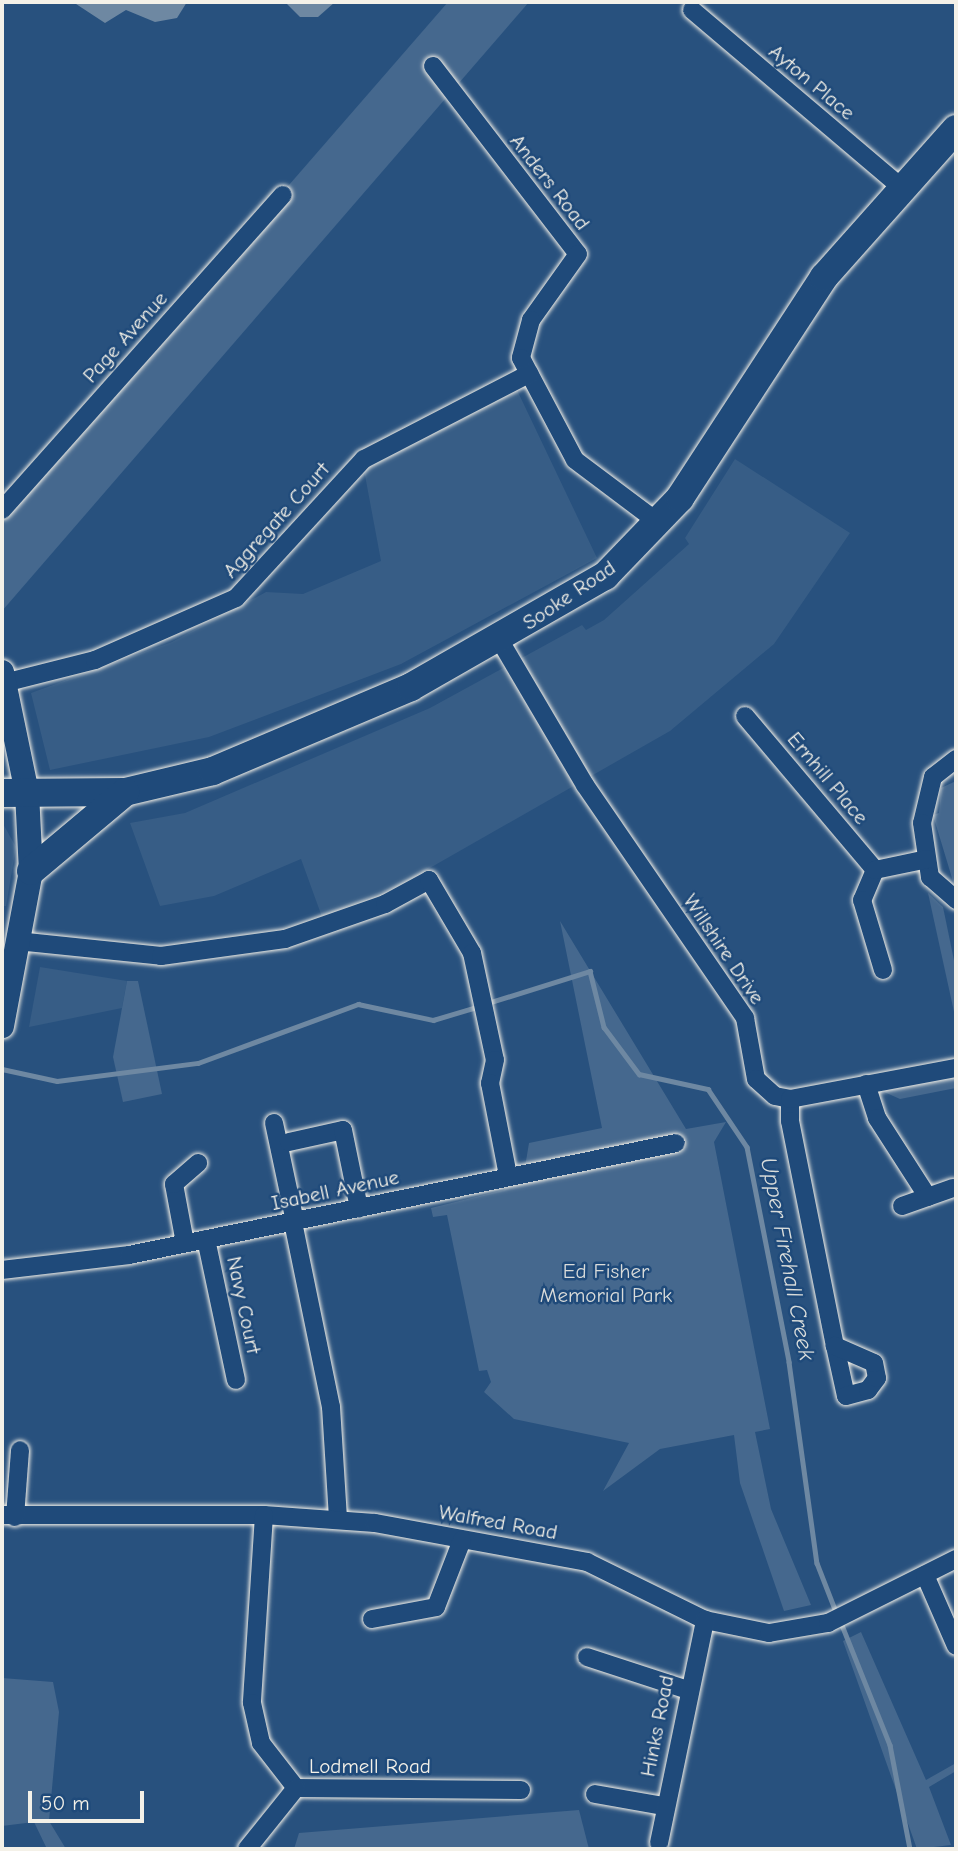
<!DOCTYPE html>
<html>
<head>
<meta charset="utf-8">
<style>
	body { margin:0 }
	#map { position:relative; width:958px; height:1851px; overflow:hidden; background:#28517e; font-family:"Comic Neue",sans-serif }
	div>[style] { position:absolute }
	.built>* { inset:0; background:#375d86 }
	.green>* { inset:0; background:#45688e }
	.water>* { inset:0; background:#6e88a2 }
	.stream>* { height:4.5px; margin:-2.25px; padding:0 2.25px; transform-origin:2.25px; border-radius:2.25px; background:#6e88a2 }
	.roads { filter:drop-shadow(0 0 2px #f4f1e8) drop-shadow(0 0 2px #f4f1e8) }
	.street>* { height:18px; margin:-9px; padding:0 9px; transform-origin:9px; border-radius:9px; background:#1f4a7a }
	.secondary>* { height:24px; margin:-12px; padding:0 12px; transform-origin:12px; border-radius:12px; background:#1f4a7a }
	.primary>* { height:28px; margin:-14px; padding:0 14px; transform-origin:14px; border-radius:14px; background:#1f4a7a }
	span { translate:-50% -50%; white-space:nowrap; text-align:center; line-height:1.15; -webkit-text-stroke:5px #1f4a7a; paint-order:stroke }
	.street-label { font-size:21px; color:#f4f1e8 }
	.park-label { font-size:21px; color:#dadcda }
	.water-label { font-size:23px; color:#d9dcda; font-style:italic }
	.frame { position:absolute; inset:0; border:4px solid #f4f1e8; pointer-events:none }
	.scale { position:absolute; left:28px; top:1791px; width:116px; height:32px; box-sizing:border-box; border:4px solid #f4f1e8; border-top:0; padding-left:9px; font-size:21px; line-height:24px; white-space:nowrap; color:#f4f1e8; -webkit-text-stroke:5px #1f4a7a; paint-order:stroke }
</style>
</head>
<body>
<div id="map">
	<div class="built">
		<div style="clip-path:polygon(517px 390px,597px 558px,401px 664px,209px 737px,50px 770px,31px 693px,172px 642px,266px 592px,303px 594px,381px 561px,364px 470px)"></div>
		<div style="clip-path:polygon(735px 459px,850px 533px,774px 644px,670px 731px,400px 885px,322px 917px,301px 859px,214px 896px,160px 906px,130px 823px,185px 813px,430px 708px,582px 625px,586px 630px,604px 620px,689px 544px,685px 538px)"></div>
		<div style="clip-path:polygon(2px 822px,16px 847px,6px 906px,2px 906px)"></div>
		<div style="clip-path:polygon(40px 967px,127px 981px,122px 1008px,29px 1027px)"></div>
	</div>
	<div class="green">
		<div style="clip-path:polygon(448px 2px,529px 2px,2px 611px,2px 515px)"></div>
		<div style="clip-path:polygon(956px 781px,956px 887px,955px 888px,933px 815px,939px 813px,941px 788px)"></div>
		<div style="clip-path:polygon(928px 893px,943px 907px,956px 970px,956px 1021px)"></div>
		<div style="clip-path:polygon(560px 921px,686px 1129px,726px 1122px,714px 1142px,770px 1429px,755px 1432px,771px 1509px,811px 1605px,784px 1611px,740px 1483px,734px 1435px,660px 1449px,603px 1491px,629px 1443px,514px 1419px,484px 1392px,491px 1382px,487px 1370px,479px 1371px,447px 1215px,433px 1217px,431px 1208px,504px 1190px,525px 1167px,529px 1143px,602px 1128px)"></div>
		<div style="clip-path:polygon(127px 981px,138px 981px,162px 1094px,123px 1102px,113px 1057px)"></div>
		<div style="clip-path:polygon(956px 1077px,956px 1088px,900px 1099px,882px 1091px)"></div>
		<div style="clip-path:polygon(861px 1632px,926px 1780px,956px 1763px,956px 1771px,929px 1787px,951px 1845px,917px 1849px,843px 1641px)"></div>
		<div style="clip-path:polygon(2px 1678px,53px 1682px,59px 1712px,49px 1821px,66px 1849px,47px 1849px,34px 1822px,2px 1826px)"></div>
		<div style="clip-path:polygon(579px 1810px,589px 1849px,294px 1849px,299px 1833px)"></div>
	</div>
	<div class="water">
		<div style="clip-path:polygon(73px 2px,187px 2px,177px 18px,155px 22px,126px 10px,105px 23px)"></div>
		<div style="clip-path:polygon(285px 2px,335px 2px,318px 17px,300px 17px)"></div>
	</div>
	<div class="stream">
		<div style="left:488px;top:1003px;width:107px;rotate:-17.4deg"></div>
		<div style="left:590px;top:971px;width:58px;rotate:76deg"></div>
		<div style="left:604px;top:1027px;width:59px;rotate:53.3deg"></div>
		<div style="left:639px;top:1074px;width:71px;rotate:12.3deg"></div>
		<div style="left:708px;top:1089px;width:70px;rotate:56.1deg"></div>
		<div style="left:747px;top:1147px;width:219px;rotate:78.9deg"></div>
		<div style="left:789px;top:1362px;width:203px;rotate:82.1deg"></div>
		<div style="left:817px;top:1563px;width:53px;rotate:68.8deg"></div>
		<div style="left:2px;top:1069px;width:56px;rotate:12.3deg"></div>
		<div style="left:57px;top:1081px;width:142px;rotate:-7.3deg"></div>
		<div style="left:198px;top:1063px;width:171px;rotate:-20.2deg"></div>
		<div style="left:358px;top:1004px;width:77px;rotate:12deg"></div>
		<div style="left:433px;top:1020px;width:49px;rotate:-16.6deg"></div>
		<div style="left:840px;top:1620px;width:135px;rotate:68.2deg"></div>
		<div style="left:890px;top:1745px;width:106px;rotate:79.1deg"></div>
	</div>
	<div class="roads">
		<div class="street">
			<div style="left:692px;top:10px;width:277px;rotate:40.3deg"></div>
			<div style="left:433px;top:66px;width:237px;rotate:52.4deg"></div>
			<div style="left:578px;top:254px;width:81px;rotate:125.5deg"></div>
			<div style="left:531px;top:320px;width:39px;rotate:105deg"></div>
			<div style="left:521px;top:358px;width:115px;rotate:62.1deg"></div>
			<div style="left:575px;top:460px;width:105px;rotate:36.9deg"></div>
			<div style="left:2px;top:510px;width:422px;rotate:-48.3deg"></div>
			<div style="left:499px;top:639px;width:169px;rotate:59.5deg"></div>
			<div style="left:585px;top:785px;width:283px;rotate:55.5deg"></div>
			<div style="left:745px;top:1018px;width:62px;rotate:79.8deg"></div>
			<div style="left:756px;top:1079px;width:25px;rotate:42deg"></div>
			<div style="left:775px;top:1096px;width:15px;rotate:11deg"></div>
			<div style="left:790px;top:1099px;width:22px;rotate:90deg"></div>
			<div style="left:790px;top:1121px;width:229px;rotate:78.7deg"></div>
			<div style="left:835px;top:1346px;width:51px;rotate:77.6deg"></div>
			<div style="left:846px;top:1396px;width:23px;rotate:-15deg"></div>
			<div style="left:868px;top:1390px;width:15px;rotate:-53deg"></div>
			<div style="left:877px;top:1378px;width:15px;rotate:-101deg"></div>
			<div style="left:874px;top:1363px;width:43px;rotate:-156.4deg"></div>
			<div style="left:4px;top:683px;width:94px;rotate:-14.2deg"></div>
			<div style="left:95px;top:660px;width:154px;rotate:-23.7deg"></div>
			<div style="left:236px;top:598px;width:189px;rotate:-47.4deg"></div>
			<div style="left:364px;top:459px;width:186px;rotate:-27.3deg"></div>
			<div style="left:745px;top:716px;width:202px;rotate:49.8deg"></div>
			<div style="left:956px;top:759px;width:29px;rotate:142deg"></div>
			<div style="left:933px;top:777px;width:47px;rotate:103.4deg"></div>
			<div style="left:922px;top:823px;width:55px;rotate:81.6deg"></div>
			<div style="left:930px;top:877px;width:35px;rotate:41deg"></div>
			<div style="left:875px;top:870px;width:33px;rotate:113deg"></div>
			<div style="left:862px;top:900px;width:73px;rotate:73.3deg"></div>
			<div style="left:875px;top:870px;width:53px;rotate:-11.9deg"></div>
			<div style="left:17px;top:941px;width:145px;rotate:5.9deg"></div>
			<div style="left:161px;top:956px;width:125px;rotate:-7.8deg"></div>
			<div style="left:285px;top:939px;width:106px;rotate:-19.3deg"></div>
			<div style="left:385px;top:904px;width:50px;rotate:-28.6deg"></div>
			<div style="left:429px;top:880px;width:85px;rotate:59.5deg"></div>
			<div style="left:472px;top:953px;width:109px;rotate:77.9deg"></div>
			<div style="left:495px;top:1060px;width:24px;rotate:102deg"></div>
			<div style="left:490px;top:1083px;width:95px;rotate:79deg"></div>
			<div style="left:866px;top:1084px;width:36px;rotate:72deg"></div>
			<div style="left:877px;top:1118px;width:94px;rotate:57.2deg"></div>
			<div style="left:790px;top:1099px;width:169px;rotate:-10.6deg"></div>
			<div style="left:274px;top:1123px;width:101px;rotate:78deg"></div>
			<div style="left:289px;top:1142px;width:55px;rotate:-12.5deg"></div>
			<div style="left:343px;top:1130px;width:80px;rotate:78.4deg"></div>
			<div style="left:902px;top:1206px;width:54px;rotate:-19.4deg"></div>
			<div style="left:293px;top:1222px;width:189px;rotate:78.4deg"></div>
			<div style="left:331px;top:1407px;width:111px;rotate:86.4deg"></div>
			<div style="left:206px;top:1239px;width:144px;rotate:78deg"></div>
			<div style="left:185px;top:1243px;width:60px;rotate:-100.6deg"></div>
			<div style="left:174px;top:1184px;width:32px;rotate:-41deg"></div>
			<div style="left:2px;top:1270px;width:128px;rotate:-6.7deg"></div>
			<div style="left:129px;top:1255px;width:558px;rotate:-11.57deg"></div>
			<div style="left:2px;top:1515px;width:262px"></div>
			<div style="left:264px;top:1515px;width:111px;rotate:4.1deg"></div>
			<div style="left:375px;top:1523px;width:216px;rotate:10.4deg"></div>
			<div style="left:587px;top:1562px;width:131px;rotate:26.2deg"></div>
			<div style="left:705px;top:1620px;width:65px;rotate:11.5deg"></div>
			<div style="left:769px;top:1633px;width:60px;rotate:-9.6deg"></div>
			<div style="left:828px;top:1623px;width:143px;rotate:-26.6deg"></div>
			<div style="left:264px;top:1515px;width:188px;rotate:93.7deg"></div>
			<div style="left:252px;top:1703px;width:41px;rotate:77.3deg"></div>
			<div style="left:261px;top:1743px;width:57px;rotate:52.1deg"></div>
			<div style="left:15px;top:1517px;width:67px;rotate:-85.7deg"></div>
			<div style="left:925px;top:1575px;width:77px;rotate:66.4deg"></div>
			<div style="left:372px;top:1619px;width:65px;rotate:-10.6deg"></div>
			<div style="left:436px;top:1607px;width:72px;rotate:-68.8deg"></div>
			<div style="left:587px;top:1657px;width:106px;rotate:18.1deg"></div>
			<div style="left:296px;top:1788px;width:225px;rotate:0.5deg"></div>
			<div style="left:595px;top:1794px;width:70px;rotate:9.9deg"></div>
			<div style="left:659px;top:1843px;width:228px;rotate:-78.3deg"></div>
			<div style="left:247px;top:1849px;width:78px;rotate:-51.2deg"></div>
		</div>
		<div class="secondary">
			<div style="left:2px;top:672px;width:124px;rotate:78.3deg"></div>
			<div style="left:27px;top:793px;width:78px;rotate:87.1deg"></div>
			<div style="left:31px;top:871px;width:158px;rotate:100.6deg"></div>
		</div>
		<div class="primary">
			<div style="left:2px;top:793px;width:123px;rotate:-0.5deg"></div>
			<div style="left:125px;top:792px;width:90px;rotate:-13.4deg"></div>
			<div style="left:213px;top:771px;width:215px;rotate:-23deg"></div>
			<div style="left:411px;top:687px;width:224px;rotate:-29.8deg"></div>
			<div style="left:605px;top:576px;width:108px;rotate:-46.1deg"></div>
			<div style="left:680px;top:498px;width:264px;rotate:-56.9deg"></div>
			<div style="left:824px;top:277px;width:198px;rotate:-48.3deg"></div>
			<div style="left:31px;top:871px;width:123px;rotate:-40deg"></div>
		</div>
	</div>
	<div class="street-label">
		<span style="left:812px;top:82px;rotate:40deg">Ayton Place</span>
		<span style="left:550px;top:182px;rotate:52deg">Anders Road</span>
		<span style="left:125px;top:337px;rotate:-48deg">Page Avenue</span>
		<span style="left:276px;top:520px;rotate:-48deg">Aggregate Court</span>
		<span style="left:569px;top:595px;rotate:-34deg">Sooke Road</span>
		<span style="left:828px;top:778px;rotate:50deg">Ernhill Place</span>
		<span style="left:724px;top:949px;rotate:56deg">Willshire Drive</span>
		<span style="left:335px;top:1190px;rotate:-12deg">Isabell Avenue</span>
		<span style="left:244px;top:1305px;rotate:78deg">Navy Court</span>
		<span style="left:498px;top:1522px;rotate:10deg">Walfred Road</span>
		<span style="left:657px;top:1726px;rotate:-79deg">Hinks Road</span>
		<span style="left:370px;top:1766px">Lodmell Road</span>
	</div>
	<div class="park-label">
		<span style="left:606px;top:1283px">Ed Fisher<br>Memorial Park</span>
	</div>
	<div class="water-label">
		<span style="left:787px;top:1259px;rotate:79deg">Upper Firehall Creek</span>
	</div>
	<div class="frame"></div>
	<div class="scale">50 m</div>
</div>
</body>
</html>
